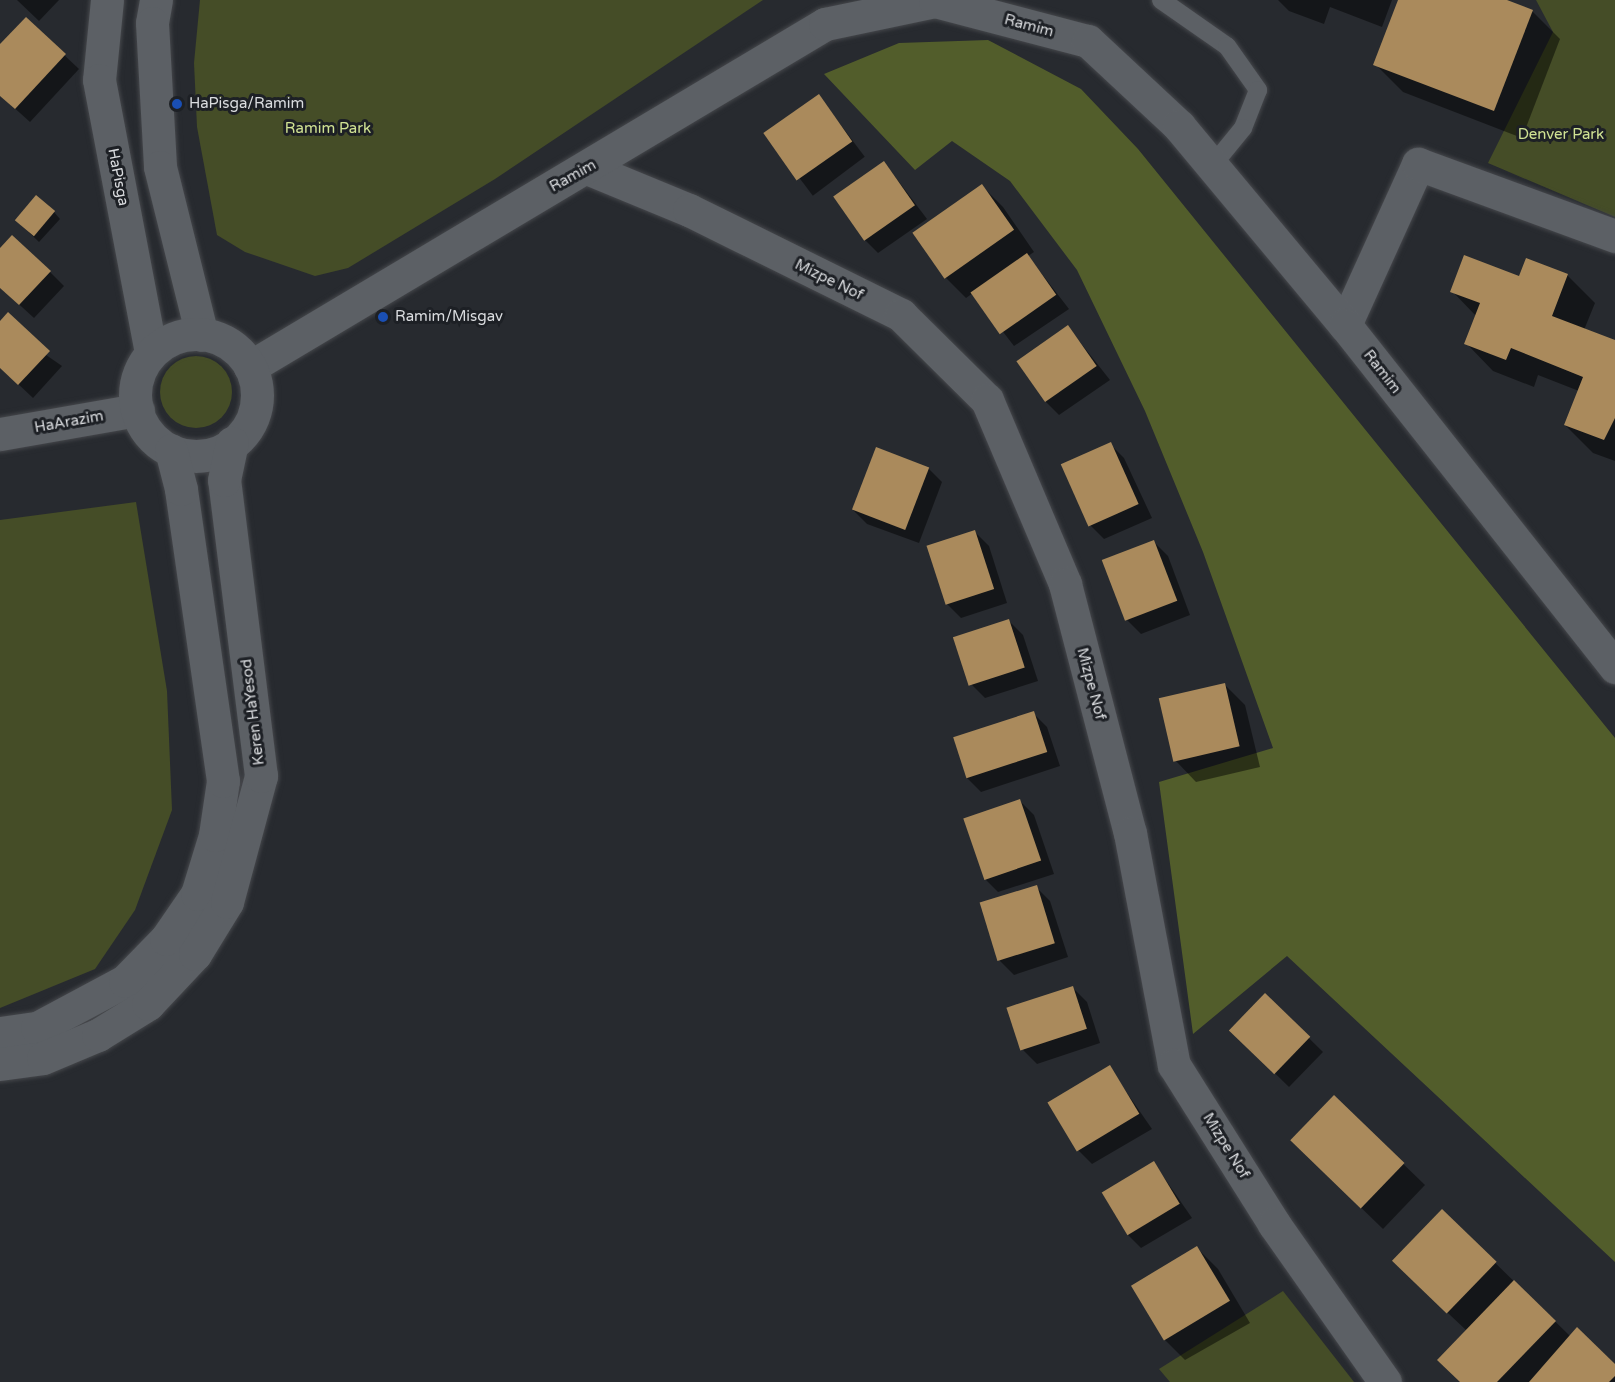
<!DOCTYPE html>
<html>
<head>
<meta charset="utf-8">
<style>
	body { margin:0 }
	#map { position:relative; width:1615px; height:1382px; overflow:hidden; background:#272a2f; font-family:"Varela Round",sans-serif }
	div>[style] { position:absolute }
	.green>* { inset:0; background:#454d27 }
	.round { border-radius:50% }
	.forest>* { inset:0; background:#525d2b }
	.shadow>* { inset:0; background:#0007; transform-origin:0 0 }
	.building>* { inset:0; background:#aa8a5c; transform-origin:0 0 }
	.roads { filter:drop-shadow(0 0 2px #45474b) drop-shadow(0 0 2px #45474b) }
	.service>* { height:18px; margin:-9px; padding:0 9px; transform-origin:9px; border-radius:9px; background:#5c6065 }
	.minor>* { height:33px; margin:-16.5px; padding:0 16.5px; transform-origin:16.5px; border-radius:16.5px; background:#5c6065 }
	.tertiary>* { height:33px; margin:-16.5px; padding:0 16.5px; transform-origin:16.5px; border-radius:16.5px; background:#5c6065 }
	.tertiary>.ring { margin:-16.5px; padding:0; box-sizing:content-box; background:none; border:33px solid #5c6065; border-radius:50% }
	.dots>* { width:16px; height:16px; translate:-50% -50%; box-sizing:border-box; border:3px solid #1d2025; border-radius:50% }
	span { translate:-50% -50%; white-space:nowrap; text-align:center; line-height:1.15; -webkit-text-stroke:6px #1d2025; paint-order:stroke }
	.street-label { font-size:15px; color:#dadcdf }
	.poi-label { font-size:15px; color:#dadcdf }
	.left { translate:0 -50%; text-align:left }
	.park-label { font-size:15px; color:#d0e293 }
</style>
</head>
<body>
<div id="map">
	<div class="green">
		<div style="clip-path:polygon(200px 0,763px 0,495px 179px,348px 268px,315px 276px,245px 252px,217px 235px,197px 127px,194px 63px)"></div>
		<div style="clip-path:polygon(1536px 0,1615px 0,1615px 217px,1488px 163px,1553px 32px)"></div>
		<div class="round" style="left:160px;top:356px;width:72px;height:72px"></div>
		<div style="clip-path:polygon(136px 502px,167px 691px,172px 810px,135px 910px,95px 969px,0 1008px,0 520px)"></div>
		<div style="clip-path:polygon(1283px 1291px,1354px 1382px,1170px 1382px,1159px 1369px)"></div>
	</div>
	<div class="forest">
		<div style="clip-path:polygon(988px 40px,1081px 89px,1138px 149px,1615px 738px,1615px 1262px,1287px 956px,1193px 1034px,1159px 782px,1273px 748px,1203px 552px,1145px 411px,1077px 270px,1010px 181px,952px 141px,915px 170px,824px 74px,899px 43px)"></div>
	</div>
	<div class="shadow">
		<div style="clip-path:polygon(17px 0,59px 0,39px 21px)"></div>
		<div style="clip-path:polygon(1278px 0,1392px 0,1382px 27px,1330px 7px,1324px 24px,1289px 11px)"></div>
		<div style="clip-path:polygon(1400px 0,1503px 0,1532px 11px,1560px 39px,1522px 138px,1403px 92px,1375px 64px)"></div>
		<div style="clip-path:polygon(26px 19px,79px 69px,30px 122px,0 95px,0 46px)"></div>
		<div style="left:819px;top:96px;width:76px;height:65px;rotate:53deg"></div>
		<div style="clip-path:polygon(884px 162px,927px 219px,878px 253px,864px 239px)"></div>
		<div style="clip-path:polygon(982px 186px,1003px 207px,1034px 252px,1028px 256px,1069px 309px,1014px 346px,973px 293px,966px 298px,945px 277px)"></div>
		<div style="clip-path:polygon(54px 212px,60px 219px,39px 242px,15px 219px)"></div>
		<div style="clip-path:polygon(0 251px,50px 272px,64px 286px,34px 318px,0 287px)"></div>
		<div style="clip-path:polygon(1567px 275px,1595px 303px,1584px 330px,1615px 342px,1615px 461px,1593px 453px,1565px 425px,1579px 391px,1538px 375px,1534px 387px,1493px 371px,1466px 343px,1476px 316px,1452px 291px)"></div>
		<div style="clip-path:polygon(0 323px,62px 366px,33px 398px,0 367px)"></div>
		<div style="clip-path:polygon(1068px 327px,1110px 380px,1059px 415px,1045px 401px)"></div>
		<div style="clip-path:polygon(1110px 444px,1124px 458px,1152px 518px,1104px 539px,1090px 525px)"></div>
		<div style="clip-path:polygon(928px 468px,942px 482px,919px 543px,867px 524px,853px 510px)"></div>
		<div style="clip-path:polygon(975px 532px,989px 546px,1007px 603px,961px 618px,947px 604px)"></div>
		<div style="clip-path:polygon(1154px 542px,1168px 556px,1190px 615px,1141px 634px,1127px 620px)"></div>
		<div style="clip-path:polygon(1009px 621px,1023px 635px,1038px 681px,985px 698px,971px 684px)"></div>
		<div style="clip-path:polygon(1224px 684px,1245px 705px,1260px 767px,1196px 782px,1175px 760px)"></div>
		<div style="clip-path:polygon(1033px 713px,1047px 727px,1060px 766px,981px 792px,967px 778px)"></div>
		<div style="clip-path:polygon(1020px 801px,1034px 815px,1054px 874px,998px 892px,984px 878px)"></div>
		<div style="clip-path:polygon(1036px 887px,1050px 901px,1068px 957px,1014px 975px,1000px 961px)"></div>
		<div style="clip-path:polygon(1073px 988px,1087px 1002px,1100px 1043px,1037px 1064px,1023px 1050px)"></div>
		<div style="clip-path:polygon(1265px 995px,1323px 1052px,1289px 1087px,1245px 1044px)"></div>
		<div style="clip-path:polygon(1109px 1067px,1152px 1129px,1092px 1164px,1078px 1150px)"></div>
		<div style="clip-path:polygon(1334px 1097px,1425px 1185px,1383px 1229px,1313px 1161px)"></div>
		<div style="clip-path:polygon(1154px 1163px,1192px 1218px,1141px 1248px,1127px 1234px)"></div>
		<div style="clip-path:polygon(1442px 1211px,1570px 1336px,1615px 1366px,1615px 1382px,1461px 1382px,1467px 1331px,1415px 1282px)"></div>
		<div style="clip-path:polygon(1197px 1248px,1218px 1269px,1250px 1323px,1185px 1360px,1164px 1339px)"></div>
	</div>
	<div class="building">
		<div style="clip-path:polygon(1398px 0,1507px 0,1533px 10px,1494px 111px,1373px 65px)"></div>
		<div style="clip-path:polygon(26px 17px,66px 54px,15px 109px,0 96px,0 44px)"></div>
		<div style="left:819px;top:94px;width:58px;height:68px;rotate:55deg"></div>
		<div style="left:884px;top:161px;width:54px;height:62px;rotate:55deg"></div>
		<div style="left:982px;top:184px;width:56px;height:85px;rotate:55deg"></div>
		<div style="left:36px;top:195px;width:25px;height:33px;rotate:40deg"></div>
		<div style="clip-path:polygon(12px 235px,51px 271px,19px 305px,0 288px,0 248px)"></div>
		<div style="left:1027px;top:253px;width:51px;height:69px;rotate:55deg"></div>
		<div style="clip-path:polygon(1464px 255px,1519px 276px,1526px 258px,1568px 274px,1552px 316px,1615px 340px,1615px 418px,1604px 440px,1564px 425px,1583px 377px,1511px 348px,1506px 360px,1464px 344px,1480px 303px,1450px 292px)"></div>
		<div style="clip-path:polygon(8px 312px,50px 351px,18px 385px,0 368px,0 321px)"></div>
		<div style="left:1068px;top:325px;width:50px;height:63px;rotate:55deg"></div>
		<div style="left:1111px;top:442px;width:68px;height:55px;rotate:66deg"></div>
		<div style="left:876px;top:447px;width:57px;height:67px;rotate:21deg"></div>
		<div style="left:975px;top:530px;width:62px;height:51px;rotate:72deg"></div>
		<div style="left:1154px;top:540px;width:65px;height:56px;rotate:69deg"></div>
		<div style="left:1009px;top:619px;width:51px;height:59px;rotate:72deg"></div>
		<div style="left:1225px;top:683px;width:65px;height:68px;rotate:77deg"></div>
		<div style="left:1034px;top:711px;width:43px;height:85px;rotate:72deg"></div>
		<div style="left:1020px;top:799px;width:65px;height:60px;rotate:71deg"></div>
		<div style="left:1037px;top:885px;width:61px;height:60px;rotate:73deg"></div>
		<div style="left:1073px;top:986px;width:45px;height:70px;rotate:72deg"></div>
		<div style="left:1265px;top:993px;width:63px;height:52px;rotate:44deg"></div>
		<div style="left:1110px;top:1065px;width:57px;height:73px;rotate:59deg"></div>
		<div style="left:1334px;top:1095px;width:98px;height:63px;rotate:44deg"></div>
		<div style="left:1154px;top:1161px;width:50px;height:61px;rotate:59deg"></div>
		<div style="left:1442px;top:1209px;width:76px;height:72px;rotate:44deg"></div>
		<div style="left:1197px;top:1246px;width:64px;height:77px;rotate:59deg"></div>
		<div style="clip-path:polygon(1514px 1280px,1556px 1321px,1497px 1382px,1460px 1382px,1437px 1360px)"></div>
		<div style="clip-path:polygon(1577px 1327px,1615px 1364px,1615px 1376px,1609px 1382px,1529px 1382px)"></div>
	</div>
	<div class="roads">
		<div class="service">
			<div style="left:1161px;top:0;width:80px;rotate:34.9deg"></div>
			<div style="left:1227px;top:46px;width:54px;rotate:54.8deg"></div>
			<div style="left:1258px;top:90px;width:41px;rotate:111.5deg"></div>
			<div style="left:1243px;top:128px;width:49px;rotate:129.2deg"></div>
		</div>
		<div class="minor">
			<div style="left:587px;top:168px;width:110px;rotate:22.4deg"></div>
			<div style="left:689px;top:210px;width:237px;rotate:26.3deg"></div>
			<div style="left:901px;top:315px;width:121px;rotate:44.7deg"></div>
			<div style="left:987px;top:400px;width:200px;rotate:67deg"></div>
			<div style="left:1065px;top:584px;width:257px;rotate:75.4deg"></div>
			<div style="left:1130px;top:833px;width:236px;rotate:79.3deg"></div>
			<div style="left:1174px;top:1065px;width:188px;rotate:57.8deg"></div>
			<div style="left:1274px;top:1224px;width:193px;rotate:54.9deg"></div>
			<div style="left:1345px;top:325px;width:177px;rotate:-65.6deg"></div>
			<div style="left:1418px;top:164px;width:210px;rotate:20.1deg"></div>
			<div style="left:250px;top:367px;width:670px;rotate:-30.82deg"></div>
			<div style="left:825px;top:24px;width:112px;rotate:-11.8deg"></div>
			<div style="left:935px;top:1px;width:158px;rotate:14.7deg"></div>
			<div style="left:1088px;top:41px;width:125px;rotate:43deg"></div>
			<div style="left:1179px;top:126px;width:259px;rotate:50.2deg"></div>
			<div style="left:1345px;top:325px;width:436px;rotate:51.7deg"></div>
			<div style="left:0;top:434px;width:140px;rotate:-9.9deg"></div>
		</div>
		<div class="tertiary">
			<div style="left:107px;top:0;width:80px;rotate:95.7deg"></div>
			<div style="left:99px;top:80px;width:278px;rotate:79.2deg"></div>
			<div style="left:156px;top:0;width:23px;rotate:100deg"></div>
			<div style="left:152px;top:23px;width:144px;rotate:86.8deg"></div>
			<div style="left:160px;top:167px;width:173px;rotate:76deg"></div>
			<div class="ring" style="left:135px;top:334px;width:89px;height:89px"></div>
			<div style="left:0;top:1033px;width:37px;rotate:-8deg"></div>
			<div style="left:37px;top:1028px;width:100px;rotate:-28.1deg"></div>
			<div style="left:125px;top:981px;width:59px;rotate:-45.7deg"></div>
			<div style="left:166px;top:939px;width:55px;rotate:-55.4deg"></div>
			<div style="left:197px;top:894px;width:62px;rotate:-73deg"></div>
			<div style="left:215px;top:835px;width:55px;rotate:-81.6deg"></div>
			<div style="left:223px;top:781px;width:295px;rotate:-98.2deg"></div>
			<div style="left:181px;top:489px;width:40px;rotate:-104.4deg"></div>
			<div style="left:0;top:1064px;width:43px;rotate:-7.9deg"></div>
			<div style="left:43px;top:1058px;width:60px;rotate:-22.7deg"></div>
			<div style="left:98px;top:1035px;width:59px;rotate:-31.8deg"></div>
			<div style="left:148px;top:1004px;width:69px;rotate:-46.8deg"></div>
			<div style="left:195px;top:954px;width:61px;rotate:-58.4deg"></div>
			<div style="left:227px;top:902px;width:131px;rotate:-74.9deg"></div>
			<div style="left:261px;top:776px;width:298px;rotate:-97.1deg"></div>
			<div style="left:224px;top:480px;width:38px;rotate:-78deg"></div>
		</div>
	</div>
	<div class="dots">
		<div style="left:177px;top:104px;background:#1a4fb4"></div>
		<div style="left:383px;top:317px;background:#1a4fb4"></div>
	</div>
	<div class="street-label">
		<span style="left:1029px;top:26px;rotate:15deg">Ramim</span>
		<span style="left:573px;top:176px;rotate:-29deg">Ramim</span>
		<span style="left:118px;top:177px;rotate:79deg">HaPisga</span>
		<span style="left:829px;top:280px;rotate:26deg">Mizpe Nof</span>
		<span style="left:1382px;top:372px;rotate:52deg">Ramim</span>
		<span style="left:69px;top:422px;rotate:-10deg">HaArazim</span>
		<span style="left:1091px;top:684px;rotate:75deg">Mizpe Nof</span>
		<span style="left:253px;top:712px;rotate:-97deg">Keren HaYesod</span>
		<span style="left:1226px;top:1146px;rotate:58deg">Mizpe Nof</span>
	</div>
	<div class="poi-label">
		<span class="left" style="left:189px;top:104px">HaPisga/Ramim</span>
		<span class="left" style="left:395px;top:317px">Ramim/Misgav</span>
	</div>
	<div class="park-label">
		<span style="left:328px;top:129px">Ramim Park</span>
		<span style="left:1561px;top:135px">Denver Park</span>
	</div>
</div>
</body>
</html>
